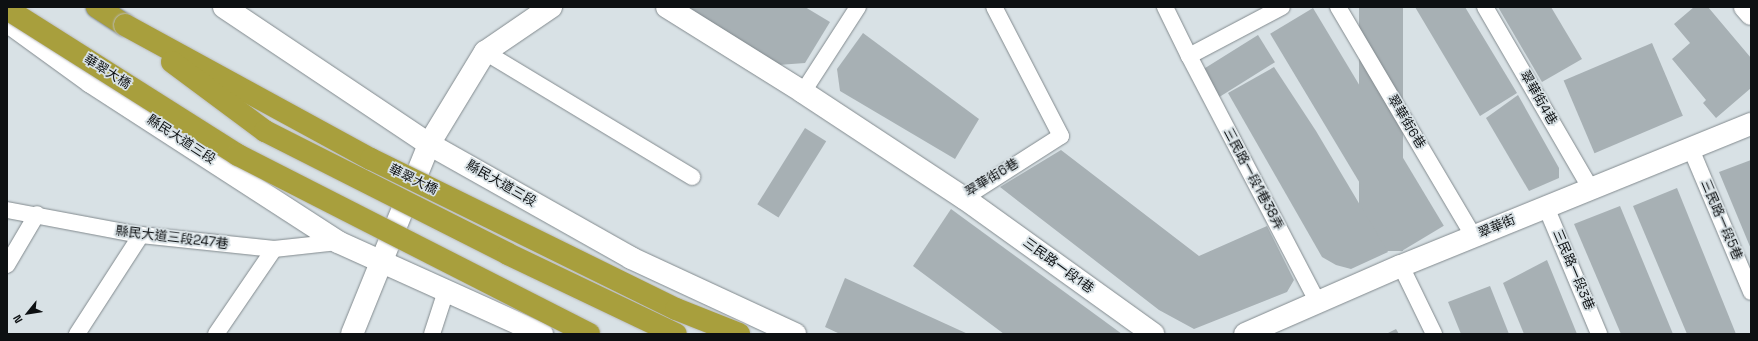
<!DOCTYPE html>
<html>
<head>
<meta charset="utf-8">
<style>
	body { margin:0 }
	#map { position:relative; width:1758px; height:341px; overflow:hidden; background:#d8e1e5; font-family:"Space Grotesk","Noto Sans TC",sans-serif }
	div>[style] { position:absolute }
	.building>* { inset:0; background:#a7b0b4; transform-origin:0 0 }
	.roads { filter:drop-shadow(0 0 1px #828a8e) drop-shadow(0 0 1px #828a8e) }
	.lane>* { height:16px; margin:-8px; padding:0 8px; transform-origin:8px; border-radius:8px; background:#fff }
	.street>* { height:22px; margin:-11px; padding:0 11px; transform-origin:11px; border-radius:11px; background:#fff }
	.secondary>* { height:22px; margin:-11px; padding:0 11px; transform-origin:11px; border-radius:11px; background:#fff }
	.highway>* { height:22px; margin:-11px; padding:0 11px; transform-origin:11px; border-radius:11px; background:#a89f3d }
	.bridges { filter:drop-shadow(0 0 1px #bbbcbd) drop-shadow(0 0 1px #bbbcbd) }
	.highway-bridge>* { height:22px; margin:-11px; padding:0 11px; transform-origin:11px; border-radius:11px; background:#a89f3d }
	span { translate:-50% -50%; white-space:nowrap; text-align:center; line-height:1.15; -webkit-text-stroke:3.5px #d8e1e5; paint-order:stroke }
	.street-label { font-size:13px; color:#0d1012 }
	.frame { position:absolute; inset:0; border:8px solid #0d1012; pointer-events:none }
	.north { position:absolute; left:8px; top:293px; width:40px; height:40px; -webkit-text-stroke:3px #d8e1e5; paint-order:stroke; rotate:240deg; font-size:11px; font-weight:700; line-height:16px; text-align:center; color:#0d1012 }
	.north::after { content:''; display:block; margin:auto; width:14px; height:18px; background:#0d1012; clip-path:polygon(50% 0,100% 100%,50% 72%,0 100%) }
</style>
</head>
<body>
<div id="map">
	<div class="building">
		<div style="clip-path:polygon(685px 7px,805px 7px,830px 22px,805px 63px,778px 65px)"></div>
		<div style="left:1359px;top:7px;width:44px;height:244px"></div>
		<div style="clip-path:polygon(1415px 7px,1465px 7px,1517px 93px,1480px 116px)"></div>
		<div style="clip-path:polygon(1498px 7px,1551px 7px,1582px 59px,1542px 82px)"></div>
		<div style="clip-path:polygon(1694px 7px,1708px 7px,1751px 58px,1751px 88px,1716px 118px,1703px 103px,1706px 100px,1672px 59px,1690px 43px,1674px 24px)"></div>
		<div style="left:1313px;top:8px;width:254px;height:50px;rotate:59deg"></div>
		<div style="clip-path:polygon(863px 33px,979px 119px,955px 159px,840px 91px,837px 69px)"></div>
		<div style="left:1258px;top:35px;width:32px;height:67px;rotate:58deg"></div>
		<div style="left:1652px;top:43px;width:79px;height:96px;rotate:67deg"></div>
		<div style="clip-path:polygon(1274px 67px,1316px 131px,1388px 252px,1351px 269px,1336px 265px,1322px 257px,1228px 93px)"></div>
		<div style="clip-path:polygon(1518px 95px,1559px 168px,1559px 178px,1529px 191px,1486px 118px)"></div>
		<div style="left:805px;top:128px;width:25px;height:90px;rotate:32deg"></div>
		<div style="clip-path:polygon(1061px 150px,1199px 256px,1267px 226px,1294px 280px,1287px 292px,1194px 329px,1159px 310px,1000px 187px)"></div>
		<div style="clip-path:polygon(1751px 160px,1751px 249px,1719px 172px)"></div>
		<div style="clip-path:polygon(1677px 188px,1736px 334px,1687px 334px,1633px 206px)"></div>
		<div style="clip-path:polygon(1620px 206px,1673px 334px,1621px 334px,1574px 224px)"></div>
		<div style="clip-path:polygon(951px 209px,1122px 334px,1004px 334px,913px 266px)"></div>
		<div style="clip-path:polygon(1547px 260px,1577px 334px,1524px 334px,1503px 283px)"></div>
		<div style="clip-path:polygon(845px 278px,968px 334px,840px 334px,825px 327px)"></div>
		<div style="clip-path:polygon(1490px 286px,1509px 334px,1461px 334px,1448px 302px)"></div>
		<div style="clip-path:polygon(1396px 329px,1399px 334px,1386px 334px)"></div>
	</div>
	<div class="roads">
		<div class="lane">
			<div style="left:1165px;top:7px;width:55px;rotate:63.9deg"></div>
			<div style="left:1189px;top:56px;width:105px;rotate:-27.8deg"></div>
			<div style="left:1338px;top:7px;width:267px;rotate:59.4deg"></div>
			<div style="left:1485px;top:7px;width:211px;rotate:59.8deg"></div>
			<div style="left:485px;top:52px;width:242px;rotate:31.1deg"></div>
			<div style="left:1189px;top:56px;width:276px;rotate:62.4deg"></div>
			<div style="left:803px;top:92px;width:101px;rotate:-57.1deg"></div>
			<div style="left:1691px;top:149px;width:155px;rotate:67.2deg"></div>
			<div style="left:964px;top:198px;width:115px;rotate:-32.6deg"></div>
			<div style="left:1061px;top:136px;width:145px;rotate:-117.4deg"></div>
			<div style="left:1546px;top:207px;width:138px;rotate:67.3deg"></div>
			<div style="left:7px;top:210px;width:136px;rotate:10.6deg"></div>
			<div style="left:141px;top:235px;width:134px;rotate:6deg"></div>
			<div style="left:274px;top:249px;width:64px;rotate:-6.2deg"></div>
			<div style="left:7px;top:265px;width:59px;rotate:-59.5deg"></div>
			<div style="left:1401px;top:266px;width:76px;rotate:64.1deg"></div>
			<div style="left:77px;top:334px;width:118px;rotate:-57.1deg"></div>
			<div style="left:216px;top:334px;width:103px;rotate:-55.7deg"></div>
			<div style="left:432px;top:334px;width:45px;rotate:-72deg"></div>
		</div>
		<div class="street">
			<div style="left:667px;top:7px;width:160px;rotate:32deg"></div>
			<div style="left:803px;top:92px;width:193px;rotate:33.4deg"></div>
			<div style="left:964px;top:198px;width:233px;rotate:35.7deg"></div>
			<div style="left:1745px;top:7px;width:9px;rotate:49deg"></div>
			<div style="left:352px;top:334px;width:205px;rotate:-67.9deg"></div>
			<div style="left:429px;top:144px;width:108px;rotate:-58.7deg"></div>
			<div style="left:485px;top:52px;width:80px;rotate:-34.3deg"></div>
			<div style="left:1245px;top:334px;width:170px;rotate:-23.6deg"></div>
			<div style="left:1401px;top:266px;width:378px;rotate:-22.1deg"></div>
		</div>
		<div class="secondary">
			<div style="left:224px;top:7px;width:247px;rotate:33.8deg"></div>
			<div style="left:429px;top:144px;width:232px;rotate:29.4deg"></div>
			<div style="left:631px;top:258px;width:181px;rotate:24.9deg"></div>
			<div style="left:7px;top:21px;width:104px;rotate:36deg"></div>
			<div style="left:91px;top:82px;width:294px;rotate:32.9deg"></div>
			<div style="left:338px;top:242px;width:224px;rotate:24.3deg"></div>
		</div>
		<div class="highway">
			<div style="left:97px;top:7px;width:33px;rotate:33deg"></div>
		</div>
	</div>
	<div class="bridges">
		<div class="highway-bridge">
			<div style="left:7px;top:9px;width:273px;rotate:32.3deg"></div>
			<div style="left:238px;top:155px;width:394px;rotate:27deg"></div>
			<div style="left:125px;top:25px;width:280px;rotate:28.6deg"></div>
			<div style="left:371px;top:159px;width:340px;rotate:26.2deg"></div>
			<div style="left:676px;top:309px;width:68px;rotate:21.6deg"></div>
			<div style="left:172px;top:62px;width:116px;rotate:36.6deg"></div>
			<div style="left:265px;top:131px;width:272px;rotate:26.8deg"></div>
			<div style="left:508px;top:254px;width:186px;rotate:25.5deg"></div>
		</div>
	</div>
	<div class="street-label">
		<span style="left:107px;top:72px;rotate:32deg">華翠大橋</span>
		<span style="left:1538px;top:98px;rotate:60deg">翠華街4巷</span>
		<span style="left:1406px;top:122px;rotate:59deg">翠華街6巷</span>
		<span style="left:181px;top:140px;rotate:33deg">縣民大道三段</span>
		<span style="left:992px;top:178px;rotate:-31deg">翠華街6巷</span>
		<span style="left:1253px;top:179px;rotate:62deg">三民路一段1巷38弄</span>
		<span style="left:413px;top:180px;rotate:26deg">華翠大橋</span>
		<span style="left:501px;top:184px;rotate:30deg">縣民大道三段</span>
		<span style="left:1721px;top:220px;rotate:67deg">三民路一段5巷</span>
		<span style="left:1497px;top:227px;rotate:-23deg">翠華街</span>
		<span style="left:172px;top:238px;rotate:7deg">縣民大道三段247巷</span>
		<span style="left:1058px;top:266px;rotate:36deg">三民路一段1巷</span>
		<span style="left:1573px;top:270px;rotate:67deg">三民路一段3巷</span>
	</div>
	<div class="frame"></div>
	<div class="north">N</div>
</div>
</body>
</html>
